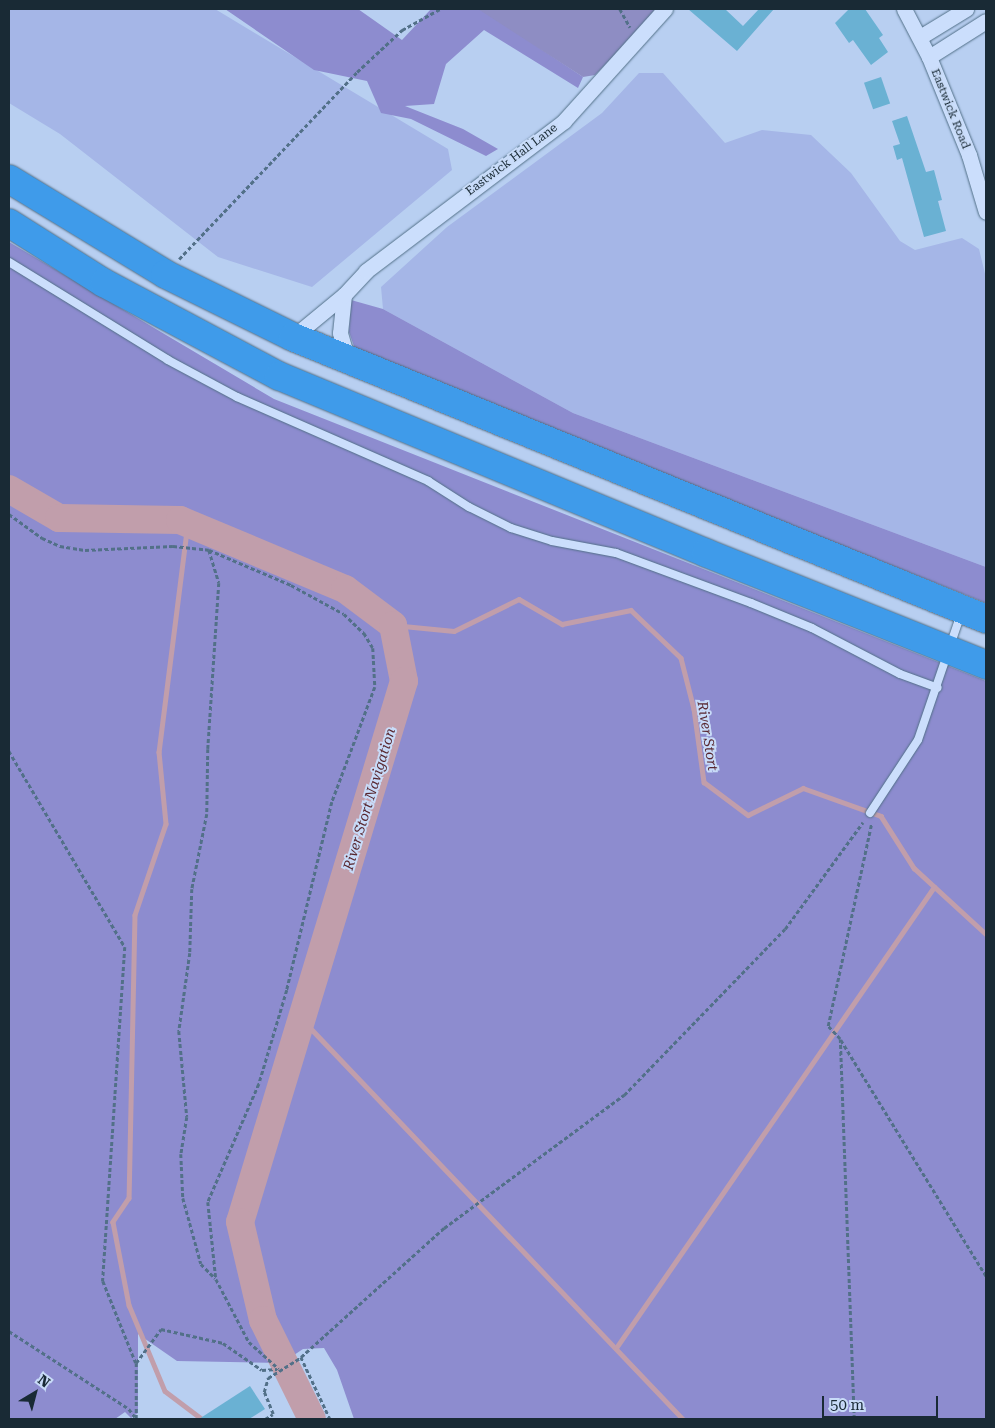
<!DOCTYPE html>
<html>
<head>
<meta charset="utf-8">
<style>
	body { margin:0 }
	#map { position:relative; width:995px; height:1428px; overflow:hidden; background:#b8cff1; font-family:"Roboto Serif",serif }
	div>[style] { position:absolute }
	.farmland>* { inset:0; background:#a5b6e7 }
	.green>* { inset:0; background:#8d8ccf }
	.cemetery>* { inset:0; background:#8e8dc3 }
	.water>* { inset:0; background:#c19eab }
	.stream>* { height:4.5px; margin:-2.25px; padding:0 2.25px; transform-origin:2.25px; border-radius:2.25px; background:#c19eab }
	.river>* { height:28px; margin:-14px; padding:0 14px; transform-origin:14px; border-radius:14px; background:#c19eab }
	.building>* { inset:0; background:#6ab1d3; transform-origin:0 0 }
	.path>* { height:2.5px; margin-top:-1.25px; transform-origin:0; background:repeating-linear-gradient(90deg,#527088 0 4px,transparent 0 6.5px) }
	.roads { filter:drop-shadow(0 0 1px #527088) drop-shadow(0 0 1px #527088) }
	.lane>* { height:8px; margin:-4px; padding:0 4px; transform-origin:4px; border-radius:4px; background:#cbdefc }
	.street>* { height:15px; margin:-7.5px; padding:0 7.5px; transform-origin:7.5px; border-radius:7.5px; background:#cbdefc }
	.highway>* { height:28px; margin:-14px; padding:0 14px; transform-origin:14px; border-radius:14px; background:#3f9bea }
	span { translate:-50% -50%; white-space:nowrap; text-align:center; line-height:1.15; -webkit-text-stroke:4px #c8dbf8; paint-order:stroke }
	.street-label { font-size:12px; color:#192a35 }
	.water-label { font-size:14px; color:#57262e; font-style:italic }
	.frame { position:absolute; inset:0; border:10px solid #192a35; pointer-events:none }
	.north { position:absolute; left:10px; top:1368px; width:50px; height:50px; -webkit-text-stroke:4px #c8dbf8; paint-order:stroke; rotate:37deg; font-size:14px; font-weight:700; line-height:20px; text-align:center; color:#192a35 }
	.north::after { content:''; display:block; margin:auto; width:18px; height:22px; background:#192a35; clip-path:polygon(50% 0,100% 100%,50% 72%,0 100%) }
	.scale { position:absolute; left:822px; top:1396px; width:116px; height:22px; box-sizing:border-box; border:2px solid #192a35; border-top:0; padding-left:6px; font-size:15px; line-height:18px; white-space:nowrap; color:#192a35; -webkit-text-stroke:4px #c8dbf8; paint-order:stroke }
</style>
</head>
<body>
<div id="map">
	<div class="farmland">
		<div style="clip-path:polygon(9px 9px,215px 9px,448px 149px,452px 170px,312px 287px,218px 257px,60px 134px,9px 103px)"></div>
		<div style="clip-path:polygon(639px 73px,663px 73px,725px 143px,762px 130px,811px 135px,851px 173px,900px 241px,915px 250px,962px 238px,979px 249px,986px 278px,986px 567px,573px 413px,383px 309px,381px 287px,447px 227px,602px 113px)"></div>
	</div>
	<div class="green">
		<div style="clip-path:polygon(225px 9px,358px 9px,402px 40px,431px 9px,495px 9px,497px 20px,583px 77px,578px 88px,484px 30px,446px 64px,434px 104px,405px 106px,463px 129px,498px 149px,486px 156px,411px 119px,381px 113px,367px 81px,314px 70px)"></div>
		<div style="clip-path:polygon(9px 242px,274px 399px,986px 681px,986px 1419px,354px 1419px,337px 1370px,324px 1348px,303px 1349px,282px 1363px,177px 1361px,138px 1334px,138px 1413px,131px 1418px,125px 1412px,115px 1419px,9px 1419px)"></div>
		<div style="clip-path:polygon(351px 300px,383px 309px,573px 413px,986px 567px,986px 603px,356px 352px,349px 332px)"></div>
	</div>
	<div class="cemetery">
		<div style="clip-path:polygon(478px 9px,655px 9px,641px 28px,595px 75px,583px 77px)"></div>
	</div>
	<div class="water">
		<div style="clip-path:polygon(293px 1365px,317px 1419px,306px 1419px,284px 1368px)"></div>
	</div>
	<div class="stream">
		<div style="left:188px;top:523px;width:231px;rotate:97.2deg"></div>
		<div style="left:159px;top:752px;width:72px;rotate:84.4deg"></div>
		<div style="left:166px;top:824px;width:96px;rotate:108.8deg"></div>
		<div style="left:135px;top:915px;width:283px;rotate:91.2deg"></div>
		<div style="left:129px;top:1198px;width:29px;rotate:124deg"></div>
		<div style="left:113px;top:1222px;width:85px;rotate:79.1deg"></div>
		<div style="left:129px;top:1305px;width:93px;rotate:67.3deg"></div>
		<div style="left:165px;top:1391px;width:46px;rotate:37.1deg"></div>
		<div style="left:393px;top:625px;width:61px;rotate:5.6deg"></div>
		<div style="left:454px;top:631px;width:72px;rotate:-26.2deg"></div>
		<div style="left:519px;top:599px;width:50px;rotate:30.2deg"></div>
		<div style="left:562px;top:624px;width:70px;rotate:-11.5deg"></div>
		<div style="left:631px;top:610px;width:69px;rotate:43.8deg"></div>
		<div style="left:681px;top:658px;width:53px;rotate:75.7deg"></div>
		<div style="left:694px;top:709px;width:74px;rotate:82.2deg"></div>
		<div style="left:704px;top:782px;width:55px;rotate:36.9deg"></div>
		<div style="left:748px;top:815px;width:61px;rotate:-26.1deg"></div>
		<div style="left:803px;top:788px;width:83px;rotate:19.7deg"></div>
		<div style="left:881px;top:816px;width:62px;rotate:57.6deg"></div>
		<div style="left:914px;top:868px;width:98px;rotate:42.5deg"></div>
		<div style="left:300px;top:1017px;width:555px;rotate:46.39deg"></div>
		<div style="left:616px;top:1348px;width:560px;rotate:-55.4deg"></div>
	</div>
	<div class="river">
		<div style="left:9px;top:489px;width:58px;rotate:30.1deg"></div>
		<div style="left:59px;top:518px;width:121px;rotate:0.9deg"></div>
		<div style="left:180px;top:520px;width:179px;rotate:22.7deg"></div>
		<div style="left:345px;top:589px;width:60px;rotate:36.9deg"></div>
		<div style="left:393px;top:625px;width:57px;rotate:78.9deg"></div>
		<div style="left:404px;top:681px;width:565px;rotate:106.86deg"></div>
		<div style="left:240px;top:1222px;width:101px;rotate:76.8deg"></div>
		<div style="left:263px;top:1320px;width:110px;rotate:63.7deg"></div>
	</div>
	<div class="building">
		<div style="clip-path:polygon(688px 9px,725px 9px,743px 26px,759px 9px,774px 9px,737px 51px)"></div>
		<div style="clip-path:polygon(849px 9px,865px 9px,883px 35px,879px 38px,888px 52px,871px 65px,853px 40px,849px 43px,835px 23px)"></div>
		<div style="left:881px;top:77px;width:28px;height:18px;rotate:71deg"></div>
		<div style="clip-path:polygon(907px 116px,926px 172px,934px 170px,942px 200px,938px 201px,946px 231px,924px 237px,902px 158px,897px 160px,893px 146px,900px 144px,892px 121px)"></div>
		<div style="clip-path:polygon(250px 1386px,265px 1409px,249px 1419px,199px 1419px)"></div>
	</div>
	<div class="path">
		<div style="left:620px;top:9px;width:21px;rotate:61deg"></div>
		<div style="left:179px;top:259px;width:258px;rotate:-46.4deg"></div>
		<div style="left:357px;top:72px;width:62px;rotate:-43deg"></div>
		<div style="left:402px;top:30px;width:43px;rotate:-28.9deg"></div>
		<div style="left:9px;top:514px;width:41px;rotate:36deg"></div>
		<div style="left:42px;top:538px;width:20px;rotate:24deg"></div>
		<div style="left:60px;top:546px;width:25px;rotate:9deg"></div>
		<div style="left:85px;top:550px;width:88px;rotate:-2.6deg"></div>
		<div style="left:173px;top:546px;width:36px;rotate:6deg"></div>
		<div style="left:209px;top:550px;width:89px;rotate:23.1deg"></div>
		<div style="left:291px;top:585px;width:60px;rotate:28.7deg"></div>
		<div style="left:344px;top:614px;width:28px;rotate:44deg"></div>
		<div style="left:364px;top:633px;width:17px;rotate:59deg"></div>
		<div style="left:373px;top:648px;width:39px;rotate:87deg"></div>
		<div style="left:375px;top:687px;width:123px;rotate:110.5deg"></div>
		<div style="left:332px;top:802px;width:193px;rotate:103.5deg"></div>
		<div style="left:287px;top:990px;width:98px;rotate:106.6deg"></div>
		<div style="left:259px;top:1084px;width:129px;rotate:113.4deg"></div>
		<div style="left:208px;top:1202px;width:77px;rotate:84.1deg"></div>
		<div style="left:216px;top:1279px;width:71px;rotate:62.4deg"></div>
		<div style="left:249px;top:1342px;width:40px;rotate:42deg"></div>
		<div style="left:209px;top:550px;width:34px;rotate:73deg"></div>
		<div style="left:219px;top:583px;width:166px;rotate:93.8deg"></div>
		<div style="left:208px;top:749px;width:65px;rotate:90.9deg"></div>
		<div style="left:207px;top:814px;width:76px;rotate:101.3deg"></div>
		<div style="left:192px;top:889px;width:64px;rotate:91.8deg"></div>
		<div style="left:190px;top:953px;width:79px;rotate:98deg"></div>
		<div style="left:179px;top:1031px;width:86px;rotate:84.7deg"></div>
		<div style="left:187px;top:1117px;width:37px;rotate:99deg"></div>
		<div style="left:181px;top:1154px;width:44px;rotate:87.4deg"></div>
		<div style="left:183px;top:1198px;width:68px;rotate:74.7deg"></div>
		<div style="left:201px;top:1264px;width:20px;rotate:45deg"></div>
		<div style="left:9px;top:751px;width:228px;rotate:59.4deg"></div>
		<div style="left:125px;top:947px;width:335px;rotate:93.8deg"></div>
		<div style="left:103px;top:1281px;width:88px;rotate:68.1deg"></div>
		<div style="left:841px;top:1040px;width:277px;rotate:58.4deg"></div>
		<div style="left:9px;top:1331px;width:143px;rotate:33deg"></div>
		<div style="left:129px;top:1409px;width:10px;rotate:53deg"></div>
		<div style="left:301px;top:1357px;width:68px;rotate:64.9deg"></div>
		<div style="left:136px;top:1419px;width:56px;rotate:-90deg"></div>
		<div style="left:136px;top:1363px;width:42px;rotate:-53.7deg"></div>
		<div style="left:161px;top:1329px;width:64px;rotate:12.7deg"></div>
		<div style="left:223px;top:1343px;width:47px;rotate:34.7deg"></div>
		<div style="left:262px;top:1370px;width:15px;rotate:-4deg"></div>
		<div style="left:265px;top:1419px;width:9px;rotate:-32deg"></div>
		<div style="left:273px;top:1414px;width:24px;rotate:-112deg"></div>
		<div style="left:264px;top:1392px;width:15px;rotate:-74deg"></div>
		<div style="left:268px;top:1378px;width:39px;rotate:-32deg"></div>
		<div style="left:301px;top:1357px;width:193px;rotate:-42.1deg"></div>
		<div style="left:444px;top:1228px;width:224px;rotate:-36.5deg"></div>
		<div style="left:624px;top:1095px;width:231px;rotate:-45.9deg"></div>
		<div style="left:785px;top:929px;width:132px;rotate:-53.9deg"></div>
		<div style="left:854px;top:1419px;width:380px;rotate:-92.1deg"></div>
		<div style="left:840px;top:1039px;width:18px;rotate:-133deg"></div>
		<div style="left:828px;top:1026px;width:206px;rotate:-77.9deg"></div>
	</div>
	<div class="roads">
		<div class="lane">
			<div style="left:9px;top:262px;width:187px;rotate:31.6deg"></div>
			<div style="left:168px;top:360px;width:78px;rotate:28.2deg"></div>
			<div style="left:237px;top:397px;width:209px;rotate:23.7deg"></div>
			<div style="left:428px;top:481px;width:49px;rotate:32.4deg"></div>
			<div style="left:469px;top:507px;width:47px;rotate:26.6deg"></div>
			<div style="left:511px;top:528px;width:43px;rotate:17.6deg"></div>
			<div style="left:552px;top:541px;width:65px;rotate:10.6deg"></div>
			<div style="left:616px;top:553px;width:144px;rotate:20.3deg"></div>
			<div style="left:751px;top:603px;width:66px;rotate:22.3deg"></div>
			<div style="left:812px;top:628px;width:99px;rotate:27.6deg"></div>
			<div style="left:900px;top:674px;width:40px;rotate:20.2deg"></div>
			<div style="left:870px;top:813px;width:87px;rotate:-56.7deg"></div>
			<div style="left:918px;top:740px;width:133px;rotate:-71.2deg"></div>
		</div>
		<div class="street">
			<div style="left:904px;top:9px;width:54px;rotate:62.5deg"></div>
			<div style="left:929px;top:57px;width:106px;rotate:67.8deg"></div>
			<div style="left:969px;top:155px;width:59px;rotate:73.4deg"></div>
			<div style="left:920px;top:37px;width:54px;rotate:-31.3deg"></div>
			<div style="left:929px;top:57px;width:67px;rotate:-32.3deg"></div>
			<div style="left:344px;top:295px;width:38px;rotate:96deg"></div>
			<div style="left:340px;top:333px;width:29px;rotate:74deg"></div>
			<div style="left:293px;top:337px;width:66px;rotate:-39.5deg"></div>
			<div style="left:344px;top:295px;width:33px;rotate:-47deg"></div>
			<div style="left:366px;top:271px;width:248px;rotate:-37.1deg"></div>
			<div style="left:564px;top:121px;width:151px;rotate:-48deg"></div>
		</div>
		<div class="highway">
			<div style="left:9px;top:179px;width:183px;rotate:31.3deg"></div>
			<div style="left:165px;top:274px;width:143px;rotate:26.2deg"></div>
			<div style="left:293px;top:337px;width:748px;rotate:22.14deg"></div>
			<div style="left:9px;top:223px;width:112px;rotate:32.3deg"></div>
			<div style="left:104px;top:283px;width:198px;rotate:28deg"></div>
			<div style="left:279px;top:376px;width:462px;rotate:22.5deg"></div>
			<div style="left:706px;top:553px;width:302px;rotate:21.8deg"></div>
		</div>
	</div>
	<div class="street-label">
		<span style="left:950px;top:109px;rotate:68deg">Eastwick Road</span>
		<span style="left:512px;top:160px;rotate:-37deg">Eastwick Hall Lane</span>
	</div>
	<div class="water-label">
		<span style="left:708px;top:736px;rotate:81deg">River Stort</span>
		<span style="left:369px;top:799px;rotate:-73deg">River Stort Navigation</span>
	</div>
	<div class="frame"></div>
	<div class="north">N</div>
	<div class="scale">50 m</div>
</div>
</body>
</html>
